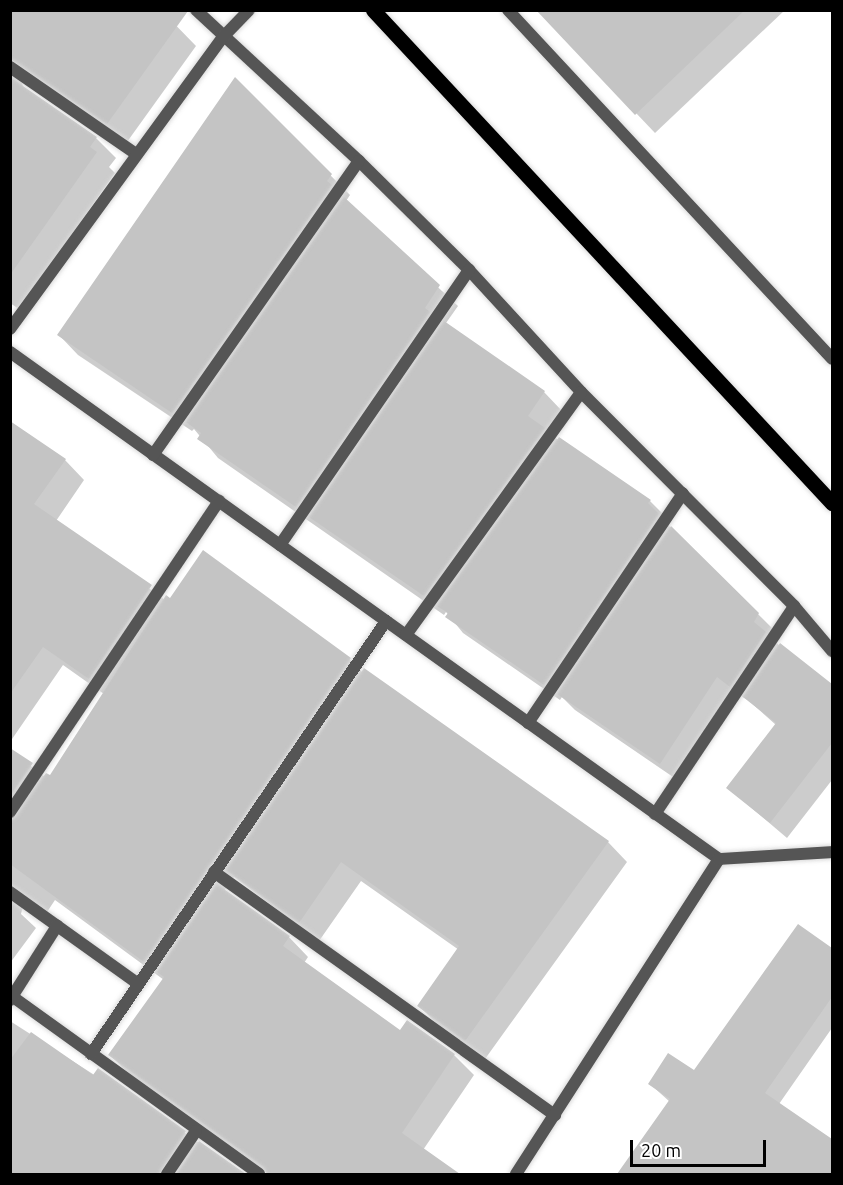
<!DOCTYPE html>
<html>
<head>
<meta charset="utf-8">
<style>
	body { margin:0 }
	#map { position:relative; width:843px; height:1185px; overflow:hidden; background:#fff; font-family:Ubuntu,sans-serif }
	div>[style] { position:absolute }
	.shadow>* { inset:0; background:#0003 }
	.building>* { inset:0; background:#c4c4c4 }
	.roads { filter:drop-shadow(0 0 2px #dbdbdb) drop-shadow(0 0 2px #dbdbdb) }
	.street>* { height:12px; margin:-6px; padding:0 6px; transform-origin:6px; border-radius:6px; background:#555 }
	.primary>* { height:15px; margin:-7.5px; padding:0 7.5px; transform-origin:7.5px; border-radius:7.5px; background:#000 }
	span { translate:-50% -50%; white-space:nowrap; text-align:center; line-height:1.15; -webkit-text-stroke:5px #fff; paint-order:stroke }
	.frame { position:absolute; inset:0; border:12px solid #000; pointer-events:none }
	.scale { position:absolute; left:630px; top:1140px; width:136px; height:27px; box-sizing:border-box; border:3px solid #000; border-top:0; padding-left:8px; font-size:18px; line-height:21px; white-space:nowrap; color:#000; -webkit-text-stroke:4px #fff; paint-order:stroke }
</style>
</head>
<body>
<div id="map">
	<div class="shadow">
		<div style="clip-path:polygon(10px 10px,161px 10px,196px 46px,127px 142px,22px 81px,23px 88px,96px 138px,116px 158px,109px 167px,115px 173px,19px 309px,10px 303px)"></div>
		<div style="clip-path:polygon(538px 10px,785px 10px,655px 133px)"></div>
		<div style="clip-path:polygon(235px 79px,350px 195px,346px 201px,458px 306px,446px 323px,544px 392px,563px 412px,548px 433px,650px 501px,666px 517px,664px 521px,775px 631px,770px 638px,832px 686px,832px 780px,787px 838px,728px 788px,776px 725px,748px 700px,734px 692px,676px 779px,575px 710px,562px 697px,560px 700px,463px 633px,446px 612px,444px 615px,218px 458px,194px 429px,192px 431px,78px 355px,59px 335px)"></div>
		<div style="clip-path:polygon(10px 423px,65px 460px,84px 480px,56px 521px,165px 600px,350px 660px,363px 673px,608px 842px,627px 862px,485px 1059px,438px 1025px,419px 1006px,459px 950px,361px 881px,319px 941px,234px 877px,224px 891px,289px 937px,308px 957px,304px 963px,400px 1032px,454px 1055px,474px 1075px,423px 1150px,456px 1174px,268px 1174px,129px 1074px,110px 1055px,164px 980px,55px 900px,47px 912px,23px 906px,21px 914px,36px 928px,10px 963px,10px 750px,45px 777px,50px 777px,104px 694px,63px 665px,10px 742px)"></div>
		<div style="clip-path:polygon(799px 926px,832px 949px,832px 1028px,779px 1104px,832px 1140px,832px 1174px,619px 1174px,670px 1102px,650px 1084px,695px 1072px)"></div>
		<div style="clip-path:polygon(10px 1021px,185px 1133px,243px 1174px,10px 1174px)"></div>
	</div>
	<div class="building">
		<div style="clip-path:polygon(10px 10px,188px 10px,188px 11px,107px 124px,10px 59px)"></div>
		<div style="clip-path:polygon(536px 10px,745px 10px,635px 115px)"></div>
		<div style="clip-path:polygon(10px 77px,97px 137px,90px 147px,97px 152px,10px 275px)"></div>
		<div style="clip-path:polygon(235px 77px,332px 174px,327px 181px,332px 185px,172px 413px,57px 335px)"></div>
		<div style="clip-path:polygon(344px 197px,440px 285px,425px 308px,430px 312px,296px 507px,197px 439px,201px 433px,186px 422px)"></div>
		<div style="clip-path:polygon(444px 321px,545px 391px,528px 416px,545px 428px,424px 596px,309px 517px)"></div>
		<div style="clip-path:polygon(10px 421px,66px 459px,34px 504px,152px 585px,89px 679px,43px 647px,10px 694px)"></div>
		<div style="clip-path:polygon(559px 437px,651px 500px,648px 503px,659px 514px,544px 685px,445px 617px,448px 613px,437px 606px)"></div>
		<div style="clip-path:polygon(671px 526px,759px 613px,754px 622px,766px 632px,730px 687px,717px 677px,660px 764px,557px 694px)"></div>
		<div style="clip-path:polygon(203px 550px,351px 658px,144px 962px,10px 864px,10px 820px,46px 773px,50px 775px,166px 595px,170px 598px)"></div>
		<div style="clip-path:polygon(780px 643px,832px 684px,832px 743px,770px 823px,726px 788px,776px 723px,743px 697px)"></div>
		<div style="clip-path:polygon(364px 668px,609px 841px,465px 1041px,417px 1006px,459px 946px,341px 862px,299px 923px,226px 870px)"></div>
		<div style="clip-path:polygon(10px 748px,33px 763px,10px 796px)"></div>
		<div style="clip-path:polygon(217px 884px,290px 936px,283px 946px,400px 1030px,407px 1020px,455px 1054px,402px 1133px,460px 1174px,267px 1174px,264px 1167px,108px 1055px,164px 977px,157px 972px)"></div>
		<div style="clip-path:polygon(798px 924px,832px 948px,832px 997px,765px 1093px,832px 1139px,832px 1174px,617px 1174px,670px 1099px,648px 1084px,668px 1053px,694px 1070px)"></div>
		<div style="clip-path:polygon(31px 1032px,93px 1075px,98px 1068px,186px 1131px,159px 1174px,10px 1174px,10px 1060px)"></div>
		<div style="clip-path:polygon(199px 1141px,246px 1174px,177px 1174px)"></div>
	</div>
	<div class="roads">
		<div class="street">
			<div style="left:196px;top:10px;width:222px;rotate:42.8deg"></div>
			<div style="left:359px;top:161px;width:155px;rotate:44.7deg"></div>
			<div style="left:469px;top:270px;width:166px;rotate:47.4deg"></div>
			<div style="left:581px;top:392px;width:302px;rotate:45.1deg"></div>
			<div style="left:794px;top:606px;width:59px;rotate:49.8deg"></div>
			<div style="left:508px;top:10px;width:476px;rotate:47.1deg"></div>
			<div style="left:10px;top:67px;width:153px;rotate:34.6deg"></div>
			<div style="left:10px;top:329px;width:361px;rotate:-53.9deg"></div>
			<div style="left:223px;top:37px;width:37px;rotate:-46deg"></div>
			<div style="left:10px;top:352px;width:872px;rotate:35.57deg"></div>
			<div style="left:153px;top:455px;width:359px;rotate:-55deg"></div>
			<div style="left:280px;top:545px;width:334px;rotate:-55.5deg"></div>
			<div style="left:406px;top:635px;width:299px;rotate:-54.2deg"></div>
			<div style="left:528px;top:723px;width:277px;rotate:-56deg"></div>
			<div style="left:10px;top:812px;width:375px;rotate:-56.1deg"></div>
			<div style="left:655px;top:814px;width:250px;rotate:-56.2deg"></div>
			<div style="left:214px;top:872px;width:419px;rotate:35.5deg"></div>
			<div style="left:10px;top:892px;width:156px;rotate:35.6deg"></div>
			<div style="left:13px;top:997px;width:303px;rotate:35.7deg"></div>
			<div style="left:10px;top:1000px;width:88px;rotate:-57.6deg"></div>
			<div style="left:91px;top:1054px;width:524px;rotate:-55.73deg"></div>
			<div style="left:167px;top:1174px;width:52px;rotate:-56deg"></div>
			<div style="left:516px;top:1174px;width:375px;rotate:-57.2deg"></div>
			<div style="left:719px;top:859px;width:113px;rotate:-3.5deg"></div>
		</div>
		<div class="primary">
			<div style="left:373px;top:10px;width:674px;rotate:47.05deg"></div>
		</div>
	</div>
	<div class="frame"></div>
	<div class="scale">20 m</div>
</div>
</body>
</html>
